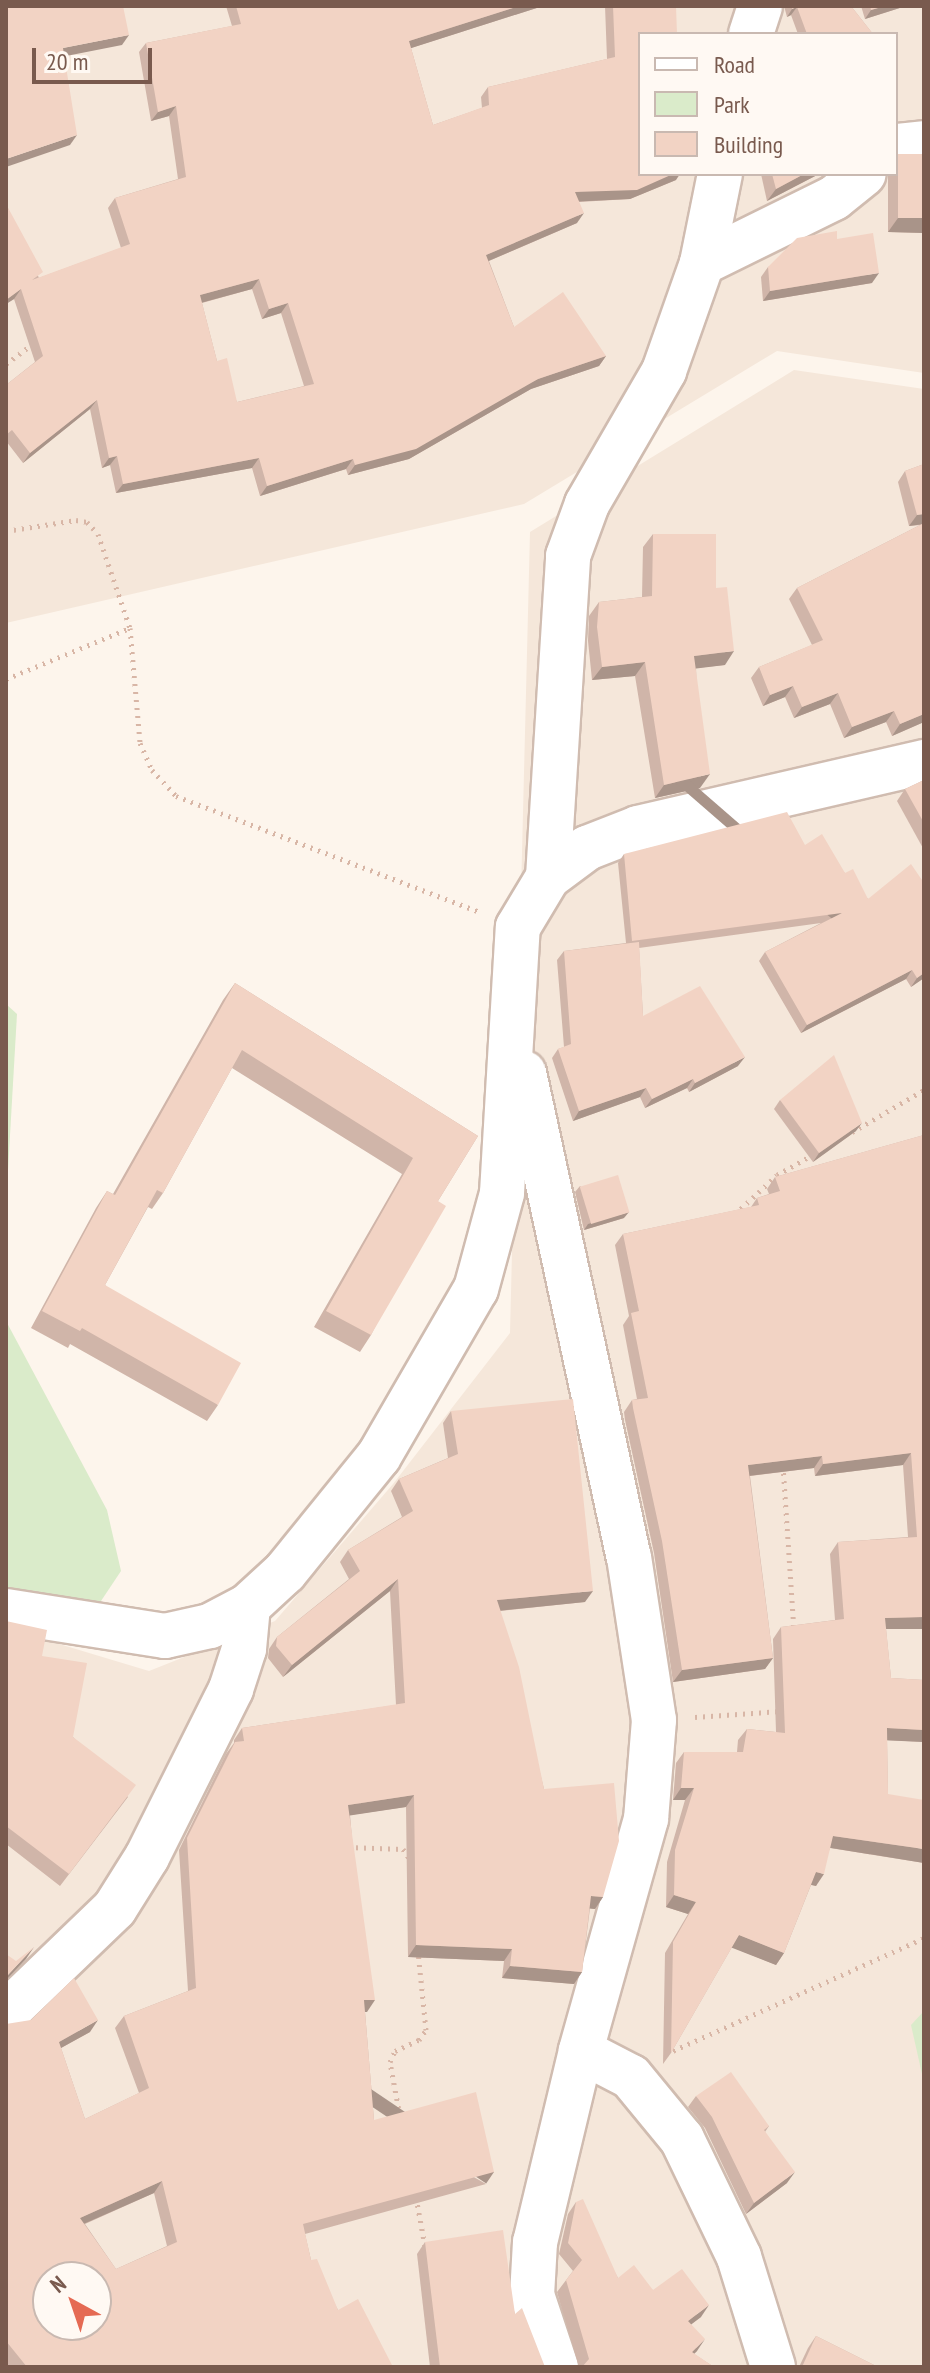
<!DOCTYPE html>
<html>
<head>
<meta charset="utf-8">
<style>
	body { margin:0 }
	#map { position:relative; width:930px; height:2373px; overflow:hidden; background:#fdf5ec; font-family:"PT Sans Narrow",sans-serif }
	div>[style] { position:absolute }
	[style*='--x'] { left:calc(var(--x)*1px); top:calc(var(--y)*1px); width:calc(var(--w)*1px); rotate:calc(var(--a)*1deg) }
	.residential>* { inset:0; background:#f5e7da }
	.green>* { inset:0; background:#daebca }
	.path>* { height:5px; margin-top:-2.5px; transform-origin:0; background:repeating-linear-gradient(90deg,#d8b6a6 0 2px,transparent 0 8px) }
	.roads { filter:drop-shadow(2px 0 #d0bcb0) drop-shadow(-2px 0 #d0bcb0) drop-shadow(0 2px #d0bcb0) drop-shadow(0 -2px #d0bcb0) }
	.street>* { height:44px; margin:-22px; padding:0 22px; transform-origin:22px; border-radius:22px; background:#fff }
	.wall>* { inset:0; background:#d0b5a9 }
	.shaded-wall>* { inset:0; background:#a99489; transform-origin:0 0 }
	.building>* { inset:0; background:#f2d3c4; transform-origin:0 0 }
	span { translate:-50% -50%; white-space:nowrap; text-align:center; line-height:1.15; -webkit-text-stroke:7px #fff9f3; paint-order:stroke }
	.frame { position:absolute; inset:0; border:8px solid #795a4e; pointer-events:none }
	.legend { position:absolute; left:638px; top:32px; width:260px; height:144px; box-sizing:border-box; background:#fff9f3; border:2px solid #c9b9b1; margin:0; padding:10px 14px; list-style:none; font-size:24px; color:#795a4e }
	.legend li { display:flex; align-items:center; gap:16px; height:40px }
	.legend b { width:40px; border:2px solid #c9b9b1 }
	.north { position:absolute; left:32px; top:2261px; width:80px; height:80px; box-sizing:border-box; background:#fff9f3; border:2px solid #c9b9b1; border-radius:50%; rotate:320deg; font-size:22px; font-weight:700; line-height:32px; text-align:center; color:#795a4e }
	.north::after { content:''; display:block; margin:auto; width:28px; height:36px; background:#e56a53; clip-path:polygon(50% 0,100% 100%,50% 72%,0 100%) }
	.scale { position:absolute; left:32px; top:48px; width:120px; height:36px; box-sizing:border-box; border:4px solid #795a4e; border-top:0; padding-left:10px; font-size:24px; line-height:28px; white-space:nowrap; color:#795a4e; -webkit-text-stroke:6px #fff9f3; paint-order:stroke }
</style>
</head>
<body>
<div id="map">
	<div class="residential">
		<i style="clip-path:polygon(evenodd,6px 6px,924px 6px,924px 373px,777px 351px,524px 504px,6px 623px,6px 6px,640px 34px,896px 34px,896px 174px,640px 174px,640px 34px)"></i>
		<i style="clip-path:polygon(evenodd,794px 370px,924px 389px,924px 2367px,6px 2367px,6px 1628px,149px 1671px,275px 1621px,393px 1484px,510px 1333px,530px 532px,794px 370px,48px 2277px,96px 2277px,96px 2325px,48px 2325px,48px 2277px)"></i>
	</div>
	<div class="green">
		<i style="clip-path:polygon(6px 1004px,17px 1014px,6px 1205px)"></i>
		<i style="clip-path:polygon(6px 1321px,107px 1510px,121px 1571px,91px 1616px,6px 1595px)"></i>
		<i style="clip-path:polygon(924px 2011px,924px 2083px,911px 2025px)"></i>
	</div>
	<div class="path">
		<i style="--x:6;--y:364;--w:34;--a:-37"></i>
		<i style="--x:6;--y:531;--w:71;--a:-8.9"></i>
		<i style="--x:76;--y:520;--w:11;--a:10"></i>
		<i style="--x:87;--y:522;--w:16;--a:47"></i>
		<i style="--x:98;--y:534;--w:99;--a:71.2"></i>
		<i style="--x:130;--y:628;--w:115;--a:85"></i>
		<i style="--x:140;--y:743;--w:30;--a:66"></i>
		<i style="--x:152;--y:770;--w:35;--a:47"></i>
		<i style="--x:176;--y:796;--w:325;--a:20.9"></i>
		<i style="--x:6;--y:679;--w:134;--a:-22.4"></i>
		<i style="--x:852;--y:1132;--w:83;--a:-30.3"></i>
		<i style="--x:735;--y:1214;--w:57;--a:-42.9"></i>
		<i style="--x:777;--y:1175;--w:40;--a:-29.7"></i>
		<i style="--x:783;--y:1465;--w:166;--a:86.2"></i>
		<i style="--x:695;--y:1717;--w:86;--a:-4"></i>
		<i style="--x:348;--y:1847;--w:55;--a:2.1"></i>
		<i style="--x:403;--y:1849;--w:11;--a:56"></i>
		<i style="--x:666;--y:2054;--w:283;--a:-24.2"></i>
		<i style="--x:400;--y:2116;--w:55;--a:-100.5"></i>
		<i style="--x:390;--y:2062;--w:12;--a:-66"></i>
		<i style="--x:395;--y:2051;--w:26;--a:-25"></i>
		<i style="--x:419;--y:2040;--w:12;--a:-55"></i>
		<i style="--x:426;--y:2030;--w:79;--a:-95.8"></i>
		<i style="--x:416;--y:2197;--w:50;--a:79.6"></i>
	</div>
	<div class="roads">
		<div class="street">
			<i style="--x:751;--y:34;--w:29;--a:-72"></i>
			<i style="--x:896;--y:146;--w:28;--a:-6"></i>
			<i style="--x:702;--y:263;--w:147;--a:-26.2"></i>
			<i style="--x:834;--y:198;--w:38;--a:-39"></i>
			<i style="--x:548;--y:877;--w:322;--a:-86.4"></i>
			<i style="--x:568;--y:556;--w:55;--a:-69.9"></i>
			<i style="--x:587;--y:504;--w:154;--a:-59.9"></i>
			<i style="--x:664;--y:371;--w:114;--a:-70.6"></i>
			<i style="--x:702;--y:263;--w:91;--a:-78.6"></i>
			<i style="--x:524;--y:1073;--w:495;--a:77.8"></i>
			<i style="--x:629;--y:1557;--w:165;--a:81.3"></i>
			<i style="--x:654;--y:1720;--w:99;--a:94.6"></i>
			<i style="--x:646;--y:1819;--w:241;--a:105.7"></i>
			<i style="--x:581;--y:2051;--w:196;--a:103.5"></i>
			<i style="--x:535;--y:2242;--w:53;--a:93.2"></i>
			<i style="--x:532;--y:2295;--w:76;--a:71.6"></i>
			<i style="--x:6;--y:1611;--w:161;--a:8.9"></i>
			<i style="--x:165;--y:1636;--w:46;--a:-12.5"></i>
			<i style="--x:210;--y:1626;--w:43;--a:-27.8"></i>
			<i style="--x:248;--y:1606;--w:50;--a:-42.6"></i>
			<i style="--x:285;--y:1572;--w:149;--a:-51"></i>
			<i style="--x:379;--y:1456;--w:193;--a:-59.9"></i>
			<i style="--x:476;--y:1289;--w:99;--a:-74.8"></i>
			<i style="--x:502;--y:1193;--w:266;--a:-86.6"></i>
			<i style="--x:518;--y:927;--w:58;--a:-59"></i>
			<i style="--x:548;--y:877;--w:49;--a:-36.6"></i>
			<i style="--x:587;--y:848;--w:55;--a:-21.4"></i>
			<i style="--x:638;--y:828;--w:294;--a:-13"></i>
			<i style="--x:6;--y:2013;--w:151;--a:-43.9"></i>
			<i style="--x:115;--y:1908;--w:60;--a:-57.9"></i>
			<i style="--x:147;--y:1857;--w:188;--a:-63.4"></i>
			<i style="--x:231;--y:1689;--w:42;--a:-72"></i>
			<i style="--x:244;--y:1649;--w:43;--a:-84.7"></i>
			<i style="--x:581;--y:2051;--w:56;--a:27.5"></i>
			<i style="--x:631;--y:2077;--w:80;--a:50.6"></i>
			<i style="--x:682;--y:2139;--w:131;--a:64.2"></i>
			<i style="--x:739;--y:2257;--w:115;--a:72.8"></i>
		</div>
	</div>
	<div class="wall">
		<i style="clip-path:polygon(evenodd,226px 6px,543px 6px,411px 48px,433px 125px,482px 108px,481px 97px,488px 87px,607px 59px,605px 6px,676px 6px,676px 180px,630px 199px,579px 202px,577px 223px,489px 261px,514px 327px,606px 356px,599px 366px,531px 389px,409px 459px,348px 475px,346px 469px,260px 496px,252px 468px,116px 493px,110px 465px,102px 468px,90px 409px,23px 463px,6px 441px,6px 385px,35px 362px,14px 299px,6px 304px,6px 204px,39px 278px,121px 248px,108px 208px,115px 198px,178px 179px,169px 116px,151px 121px,139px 52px,146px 43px,232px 26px,226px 6px,252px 289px,262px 319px,281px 313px,304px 386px,237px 402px,217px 361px,202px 303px,252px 289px)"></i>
		<i style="clip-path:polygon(784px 6px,851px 6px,873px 34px,798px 34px,791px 15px,787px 17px)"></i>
		<i style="clip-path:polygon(861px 6px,906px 6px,865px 19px)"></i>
		<i style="clip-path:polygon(924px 154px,924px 233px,888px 232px,888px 174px,896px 174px,896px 159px,898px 155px)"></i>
		<i style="clip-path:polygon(761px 174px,819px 174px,767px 201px)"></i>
		<i style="clip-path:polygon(837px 239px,872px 283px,763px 301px,761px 277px,768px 267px)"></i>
		<i style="clip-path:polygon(924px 464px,924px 722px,892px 736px,886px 722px,844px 738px,830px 704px,794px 718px,785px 697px,763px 706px,751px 678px,759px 667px,812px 645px,789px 599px,797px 588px,920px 525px,909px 526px,898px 482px,905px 471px)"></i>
		<i style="clip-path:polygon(653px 534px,716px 588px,725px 665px,696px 668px,700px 788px,655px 798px,635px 676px,592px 680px,588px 641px,589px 616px,599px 602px,642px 597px,643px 547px)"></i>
		<i style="clip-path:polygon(924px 780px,924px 850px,897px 801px,905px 789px)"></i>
		<i style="clip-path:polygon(805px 845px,845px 873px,868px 899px,924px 883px,924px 978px,911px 987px,906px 979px,801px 1033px,759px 961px,765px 952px,821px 923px,639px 948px,643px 1016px,738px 1066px,689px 1092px,687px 1088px,645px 1108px,640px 1097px,573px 1121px,552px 1058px,558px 1049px,564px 1047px,557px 960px,564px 951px,626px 943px,618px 863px,624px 854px)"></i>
		<i style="clip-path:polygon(235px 983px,478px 1136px,438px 1201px,371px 1335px,360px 1352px,314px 1327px,402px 1174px,232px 1068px,163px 1193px,152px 1209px,148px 1207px,105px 1285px,218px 1405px,207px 1421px,70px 1344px,68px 1348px,31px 1328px,96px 1208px,107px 1191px,113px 1194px,223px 1000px)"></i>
		<i style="clip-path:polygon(780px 1100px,856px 1131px,813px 1162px,774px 1109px)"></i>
		<i style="clip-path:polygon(924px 1135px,924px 1629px,886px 1629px,891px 1678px,924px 1680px,924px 1742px,887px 1740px,888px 1794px,924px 1863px,830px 1848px,816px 1886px,811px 1885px,784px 1953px,776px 1965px,732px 1947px,671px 2053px,663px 2064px,665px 1953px,688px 1914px,666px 1907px,667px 1862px,685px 1800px,673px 1800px,676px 1763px,684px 1752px,737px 1752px,738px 1740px,747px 1729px,776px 1732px,773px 1639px,781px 1627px,835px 1620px,830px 1554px,838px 1542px,908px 1537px,903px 1465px,815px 1476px,814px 1468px,750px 1476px,773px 1658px,765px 1669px,673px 1682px,654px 1553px,625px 1420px,624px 1412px,632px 1400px,637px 1399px,623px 1325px,629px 1316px,615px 1245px,623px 1234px,751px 1207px,757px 1198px,769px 1194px,767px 1189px,775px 1177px)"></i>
		<i style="clip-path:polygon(580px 1186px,624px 1218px,584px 1230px,575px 1192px)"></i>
		<i style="clip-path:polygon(evenodd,451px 1411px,585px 1602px,500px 1611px,544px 1789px,603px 1897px,595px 1909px,590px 1908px,582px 1972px,574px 1984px,502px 1978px,504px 1961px,408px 1957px,406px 1807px,350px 1815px,367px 2012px,365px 2012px,374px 2120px,486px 2184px,305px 2234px,311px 2260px,338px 2310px,393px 2367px,9px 2367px,6px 2363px,6px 2024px,90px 2032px,61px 2048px,85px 2119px,139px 2093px,115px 2028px,124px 2016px,188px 1991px,179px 1850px,226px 1754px,234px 1743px,234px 1740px,242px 1728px,396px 1705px,390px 1591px,283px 1677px,268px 1658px,269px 1649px,277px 1637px,349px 1579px,340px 1562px,348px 1550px,402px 1517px,391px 1491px,399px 1479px,448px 1458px,443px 1423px,451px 1411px,154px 2193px,167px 2246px,116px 2269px,85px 2224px,154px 2193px)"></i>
		<i style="clip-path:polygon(6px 1621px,42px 1656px,73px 1737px,128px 1797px,60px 1886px,6px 1844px)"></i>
		<i style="clip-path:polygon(696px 2096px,769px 2126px,765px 2132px,787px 2183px,746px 2214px,705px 2128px,688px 2107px)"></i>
		<i style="clip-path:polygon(576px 2202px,618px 2278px,653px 2290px,701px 2317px,691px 2324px,697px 2351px,694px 2354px,714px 2367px,579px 2367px,557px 2292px,573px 2271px,559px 2254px,568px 2214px)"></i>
		<i style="clip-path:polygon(425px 2242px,515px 2314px,545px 2367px,430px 2367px,417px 2254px)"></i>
		<i style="clip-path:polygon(816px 2336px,878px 2367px,799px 2367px,808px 2348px)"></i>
	</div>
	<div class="shaded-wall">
		<i style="clip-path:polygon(519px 6px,543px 6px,402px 51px,409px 41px)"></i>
		<i style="clip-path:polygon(885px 6px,906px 6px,865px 19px,871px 10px)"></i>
		<i style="clip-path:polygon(797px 7px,791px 15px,787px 17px,792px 9px)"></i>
		<i style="clip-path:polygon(129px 35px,122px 45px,56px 58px,63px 48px)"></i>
		<i style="clip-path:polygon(176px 106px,169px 116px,151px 121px,158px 112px)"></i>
		<i style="clip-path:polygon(77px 135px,70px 145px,6px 167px,6px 159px)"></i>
		<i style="clip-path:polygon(673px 174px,680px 174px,676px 180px,630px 199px,568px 202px,575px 192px)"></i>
		<i style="clip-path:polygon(804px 174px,819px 174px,767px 201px,776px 189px)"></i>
		<i style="clip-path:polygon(584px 213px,577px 223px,479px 265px,486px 255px)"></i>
		<i style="clip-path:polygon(898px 218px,924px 218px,924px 233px,888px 232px)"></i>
		<i style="clip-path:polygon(879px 273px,872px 283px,763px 301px,770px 291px)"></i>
		<i style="clip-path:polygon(259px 279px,252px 289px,193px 305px,200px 295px)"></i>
		<i style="clip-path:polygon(21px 289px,14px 299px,6px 304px,6px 300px)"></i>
		<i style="clip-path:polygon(288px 303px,281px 313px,262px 319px,269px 309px)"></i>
		<i style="clip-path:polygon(606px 356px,599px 366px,531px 389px,409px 459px,348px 475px,355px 465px,538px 379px)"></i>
		<i style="clip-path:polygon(97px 400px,90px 409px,23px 463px,30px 453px)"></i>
		<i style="clip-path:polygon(117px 456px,110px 465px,102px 468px,109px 458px)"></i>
		<i style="clip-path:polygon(259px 458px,252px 468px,116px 493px,123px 484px)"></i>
		<i style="clip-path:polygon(353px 459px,346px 469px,260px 496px,267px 486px)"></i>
		<i style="clip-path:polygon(924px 514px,924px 524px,909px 526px,917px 515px)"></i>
		<i style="clip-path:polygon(734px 651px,725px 665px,684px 670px,694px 656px)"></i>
		<i style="clip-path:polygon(645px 662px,635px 676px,592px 680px,602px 667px)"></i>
		<i style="clip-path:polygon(793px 686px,785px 697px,763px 706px,770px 695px)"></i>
		<i style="clip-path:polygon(838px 693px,830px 704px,794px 718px,802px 707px)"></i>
		<i style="clip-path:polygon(894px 711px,886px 722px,844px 738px,852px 727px)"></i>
		<i style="clip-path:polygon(924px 714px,924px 722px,892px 736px,900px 724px)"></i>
		<i style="clip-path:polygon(710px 774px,700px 788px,655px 798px,664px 785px)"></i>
		<i style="left:842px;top:913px;width:11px;height:212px;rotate:131deg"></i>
		<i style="clip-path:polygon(912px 970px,906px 979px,801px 1033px,807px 1025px)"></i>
		<i style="clip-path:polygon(924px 973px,924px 978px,911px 987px,917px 978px)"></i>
		<i style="clip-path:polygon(745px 1057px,738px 1066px,689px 1092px,695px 1083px)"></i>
		<i style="clip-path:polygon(693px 1079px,687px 1088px,645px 1108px,652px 1099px)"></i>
		<i style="clip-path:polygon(646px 1088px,640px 1097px,573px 1121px,579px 1111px)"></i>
		<i style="clip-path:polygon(862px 1123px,856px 1131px,813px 1162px,819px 1153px)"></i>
		<i style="clip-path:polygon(629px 1212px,624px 1218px,584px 1230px,588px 1224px)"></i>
		<i style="clip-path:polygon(911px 1453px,903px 1465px,815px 1476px,823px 1464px)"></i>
		<i style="clip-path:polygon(822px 1456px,814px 1468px,740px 1477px,748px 1465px)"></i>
		<i style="clip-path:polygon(398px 1579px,390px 1591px,283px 1677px,292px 1665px)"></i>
		<i style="clip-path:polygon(593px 1591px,585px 1602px,488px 1612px,497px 1600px)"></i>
		<i style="clip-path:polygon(924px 1617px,924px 1629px,877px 1629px,885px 1618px)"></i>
		<i style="clip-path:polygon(773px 1658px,765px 1669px,673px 1682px,682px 1670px)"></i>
		<i style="clip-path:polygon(887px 1728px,924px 1730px,924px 1742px,879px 1740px)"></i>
		<i style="clip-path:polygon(681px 1788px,694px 1788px,685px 1800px,673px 1800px)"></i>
		<i style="clip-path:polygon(414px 1795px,406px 1807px,340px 1817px,348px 1805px)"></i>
		<i style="clip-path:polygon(833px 1836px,924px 1849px,924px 1863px,825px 1847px)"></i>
		<i style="clip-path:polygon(816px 1872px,824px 1874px,816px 1886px,808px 1884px)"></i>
		<i style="clip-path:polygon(674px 1895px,696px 1902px,688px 1914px,666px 1907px)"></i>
		<i style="clip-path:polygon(591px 1896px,603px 1897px,595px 1909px,583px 1908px)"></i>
		<i style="clip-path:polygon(739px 1935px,784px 1953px,776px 1965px,730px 1947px)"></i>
		<i style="clip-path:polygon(416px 1945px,512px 1949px,504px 1961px,408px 1957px)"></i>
		<i style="clip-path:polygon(34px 1947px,26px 1959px,6px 1980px,6px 1977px)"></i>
		<i style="clip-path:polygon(510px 1966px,582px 1972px,574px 1984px,502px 1978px)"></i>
		<i style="clip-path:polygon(364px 2000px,375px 2000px,367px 2012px,356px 2012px)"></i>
		<i style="clip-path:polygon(98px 2020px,90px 2032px,50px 2054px,59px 2042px)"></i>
		<i style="left:494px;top:2172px;width:14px;height:198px;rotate:124deg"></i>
		<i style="clip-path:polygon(795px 2172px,787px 2183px,746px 2214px,754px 2203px)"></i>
		<i style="clip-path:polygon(162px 2181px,154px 2193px,72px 2229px,80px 2218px)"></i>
		<i style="clip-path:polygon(709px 2305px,701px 2317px,680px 2333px,688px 2321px)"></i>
		<i style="clip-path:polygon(705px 2339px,697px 2351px,683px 2364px,692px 2352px)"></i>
	</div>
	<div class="building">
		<i style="clip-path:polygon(6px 6px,123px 6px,129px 35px,63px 48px,77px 135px,6px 159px)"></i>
		<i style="clip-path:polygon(evenodd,236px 6px,519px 6px,409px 41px,433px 125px,489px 105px,488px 87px,615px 57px,613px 6px,676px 6px,677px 34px,640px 34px,640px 174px,673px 174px,637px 190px,575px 192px,584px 213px,486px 255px,514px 327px,563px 292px,606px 356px,538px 379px,416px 449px,355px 465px,353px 459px,267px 486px,259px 458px,123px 484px,117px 456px,109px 458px,97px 400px,30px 453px,12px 430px,6px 435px,6px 385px,43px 356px,21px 289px,6px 300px,6px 204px,43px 272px,32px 280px,130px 244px,115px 198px,186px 177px,176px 106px,158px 112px,146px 43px,241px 24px,236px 6px,259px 279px,269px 309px,288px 303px,314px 384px,237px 402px,227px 358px,217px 361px,200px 295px,259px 279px)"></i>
		<i style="clip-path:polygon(792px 6px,851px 6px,873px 34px,807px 34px,797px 7px,792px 9px)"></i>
		<i style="clip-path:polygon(870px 6px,885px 6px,871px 10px)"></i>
		<i style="left:924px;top:154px;width:64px;height:26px;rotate:90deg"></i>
		<i style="clip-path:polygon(772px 174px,804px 174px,776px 189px)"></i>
		<i style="clip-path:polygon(837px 231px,837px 239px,873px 233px,879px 273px,770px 291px,768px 267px,797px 238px)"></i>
		<i style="clip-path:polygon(924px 464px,924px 514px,917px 515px,905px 471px)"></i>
		<i style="clip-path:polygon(924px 523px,924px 714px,900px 724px,894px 711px,852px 727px,838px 693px,802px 707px,793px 686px,770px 695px,759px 667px,823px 640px,797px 588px)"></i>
		<i style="clip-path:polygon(653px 534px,716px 534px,716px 588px,727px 587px,734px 651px,694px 656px,710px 774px,664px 785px,645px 662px,602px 667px,597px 627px,599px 602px,652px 596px)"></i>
		<i style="clip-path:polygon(924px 780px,924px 823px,905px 789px)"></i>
		<i style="clip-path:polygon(787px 812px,805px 845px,822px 834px,845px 873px,853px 869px,868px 899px,911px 864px,924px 883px,924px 973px,917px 978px,912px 970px,807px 1025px,765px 952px,842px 913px,632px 941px,624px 854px)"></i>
		<i style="clip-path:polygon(639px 942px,643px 1016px,700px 986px,745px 1057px,695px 1083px,693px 1079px,652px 1099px,646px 1088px,579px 1111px,558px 1049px,571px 1044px,564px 951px)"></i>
		<i style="clip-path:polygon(235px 983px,478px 1136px,438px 1201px,446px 1206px,371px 1335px,326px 1311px,413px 1158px,242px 1050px,163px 1193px,157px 1190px,105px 1285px,241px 1363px,218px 1405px,82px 1328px,80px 1331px,42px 1311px,107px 1191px,115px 1195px)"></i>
		<i style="clip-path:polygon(834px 1055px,862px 1123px,819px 1153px,780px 1100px)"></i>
		<i style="clip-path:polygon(924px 1135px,924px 1617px,885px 1618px,891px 1678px,924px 1680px,924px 1730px,887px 1728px,888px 1794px,924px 1800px,924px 1849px,833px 1836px,824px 1874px,816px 1872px,784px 1953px,739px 1935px,671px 2053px,673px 1942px,696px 1902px,674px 1895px,675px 1850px,694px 1788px,681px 1788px,684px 1752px,743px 1752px,747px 1729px,785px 1733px,781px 1627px,844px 1619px,838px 1542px,917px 1537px,911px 1453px,823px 1464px,822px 1456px,748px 1465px,773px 1658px,682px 1670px,662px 1541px,633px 1408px,632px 1400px,648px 1398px,631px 1313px,639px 1311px,623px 1234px,759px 1205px,757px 1198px,780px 1191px,775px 1177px)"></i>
		<i style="left:618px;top:1175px;width:39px;height:40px;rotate:73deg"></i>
		<i style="clip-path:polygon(evenodd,573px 1399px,593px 1591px,497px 1600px,519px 1667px,544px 1789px,614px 1783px,619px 1841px,603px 1897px,591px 1896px,582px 1972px,510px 1966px,512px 1949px,416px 1945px,414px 1795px,348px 1805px,375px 2000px,364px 2000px,374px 2120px,476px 2092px,494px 2172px,303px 2224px,311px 2260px,317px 2259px,338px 2310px,358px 2299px,393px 2367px,27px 2367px,6px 2341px,6px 2024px,31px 2020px,74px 1978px,98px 2020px,59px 2042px,85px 2119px,149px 2088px,124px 2016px,196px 1988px,187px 1838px,235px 1742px,244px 1741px,242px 1728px,405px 1703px,398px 1579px,292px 1665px,276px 1646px,277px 1637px,360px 1571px,348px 1550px,413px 1511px,399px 1479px,458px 1454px,451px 1411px,573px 1399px,162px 2181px,177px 2242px,116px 2269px,80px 2218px,162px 2181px,573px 1399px,48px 2277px,96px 2277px,96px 2325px,48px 2325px,48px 2277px)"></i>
		<i style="clip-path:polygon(6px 1621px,47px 1630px,42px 1656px,87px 1663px,73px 1737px,136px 1785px,69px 1874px,6px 1826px)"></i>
		<i style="clip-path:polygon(34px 1947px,6px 1977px,6px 1954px,16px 1961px)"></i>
		<i style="clip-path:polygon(731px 2072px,769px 2126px,764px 2130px,795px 2172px,754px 2203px,712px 2117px,696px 2096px)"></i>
		<i style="clip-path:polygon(583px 2199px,618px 2278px,634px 2265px,653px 2290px,682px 2269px,709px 2305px,688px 2321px,705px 2339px,692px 2352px,714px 2367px,582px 2367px,589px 2359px,566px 2280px,582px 2260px,568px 2243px,576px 2202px)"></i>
		<i style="clip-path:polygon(503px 2230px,515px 2314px,522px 2308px,545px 2367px,440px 2367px,425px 2242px)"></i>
		<i style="clip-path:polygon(816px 2336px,878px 2367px,802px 2367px)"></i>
	</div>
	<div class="frame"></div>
	<ul class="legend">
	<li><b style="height:10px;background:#fff"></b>Road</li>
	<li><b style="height:22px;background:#daebca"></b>Park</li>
	<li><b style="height:22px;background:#f2d3c4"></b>Building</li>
	</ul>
	<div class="north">N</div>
	<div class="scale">20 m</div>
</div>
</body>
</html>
